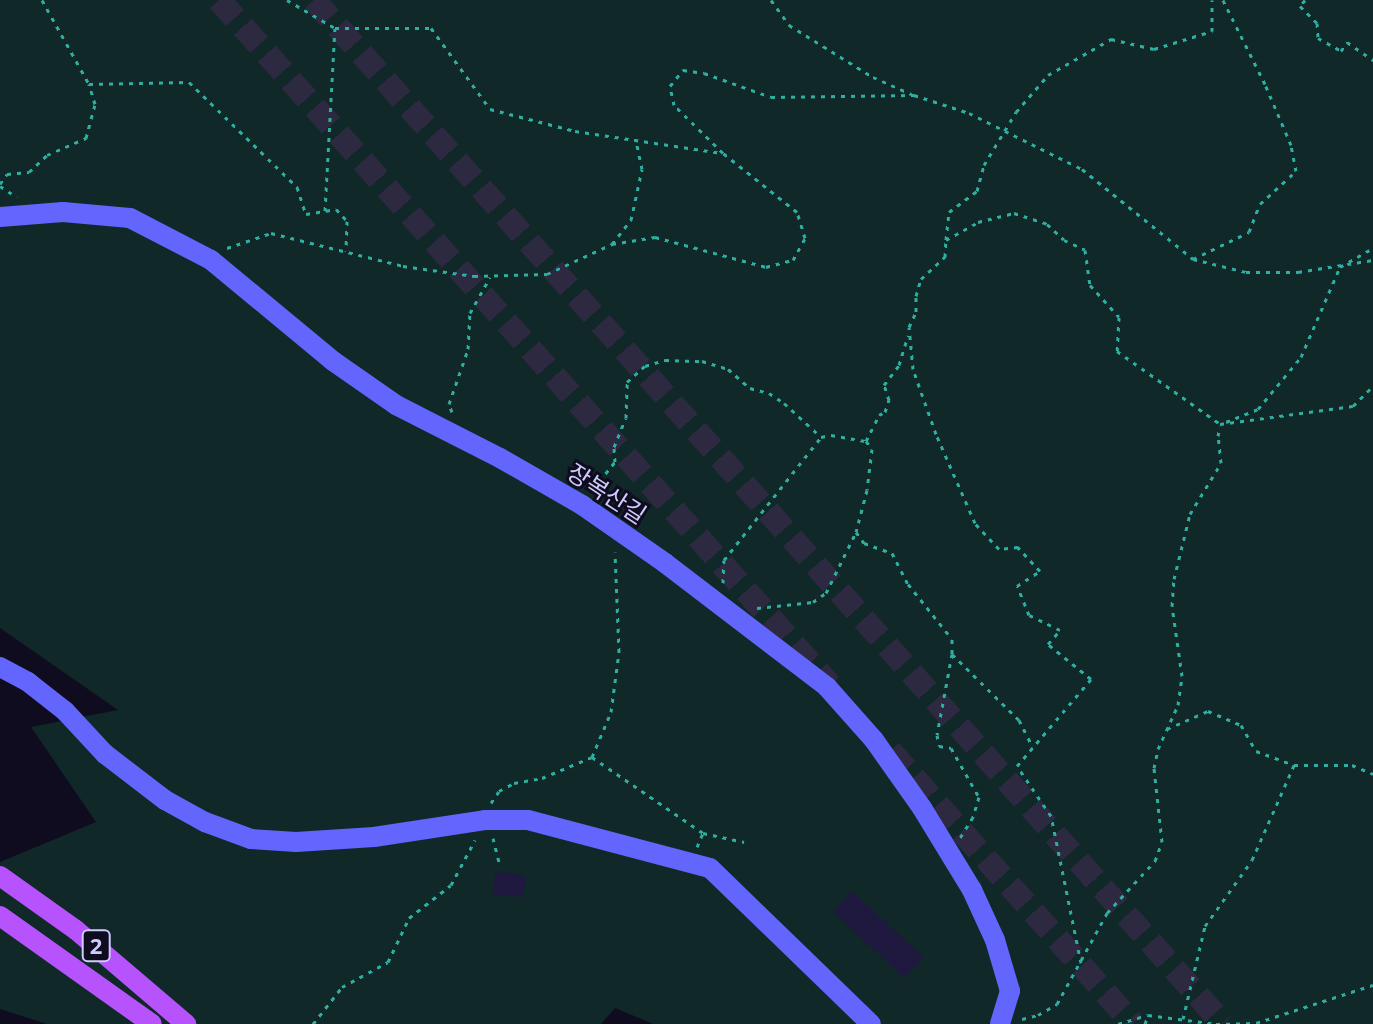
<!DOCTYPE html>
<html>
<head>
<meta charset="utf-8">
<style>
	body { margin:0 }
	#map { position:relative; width:1373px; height:1024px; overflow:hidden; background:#0f0c1f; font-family:"Open Sans","Noto Sans KR",sans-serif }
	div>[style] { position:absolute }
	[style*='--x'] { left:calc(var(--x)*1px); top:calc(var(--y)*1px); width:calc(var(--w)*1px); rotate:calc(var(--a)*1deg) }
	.green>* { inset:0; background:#102827 }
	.building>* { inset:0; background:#1f193f; transform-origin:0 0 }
	.highway-tunnel>* { height:24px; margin-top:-12px; transform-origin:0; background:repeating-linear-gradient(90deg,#2c2940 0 24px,transparent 0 36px) }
	.path>* { height:3px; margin-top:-1.5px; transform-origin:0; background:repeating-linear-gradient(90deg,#2faea2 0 4px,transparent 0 10px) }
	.secondary>* { height:20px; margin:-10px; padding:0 10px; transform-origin:10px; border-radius:10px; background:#6366fd }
	.primary>* { height:20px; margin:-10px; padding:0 10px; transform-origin:10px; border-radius:10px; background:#b753fd }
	span { translate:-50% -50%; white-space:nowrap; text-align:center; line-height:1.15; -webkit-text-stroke:6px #0f0c1f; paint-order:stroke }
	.shield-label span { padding:2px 6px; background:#0f0c1f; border:2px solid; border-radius:6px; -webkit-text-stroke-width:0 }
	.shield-label { font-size:22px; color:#cfcbfe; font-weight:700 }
	.street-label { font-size:24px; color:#cfcbfe }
</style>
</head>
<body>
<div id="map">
	<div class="green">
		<i style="clip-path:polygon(0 0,1373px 0,1373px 1024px,653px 1024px,615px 1008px,601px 1024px,47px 1024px,0 1009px,0 862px,96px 822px,31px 727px,118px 710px,0 628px)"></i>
	</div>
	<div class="building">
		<i style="left:495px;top:872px;width:31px;height:22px;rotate:6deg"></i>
		<i style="left:852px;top:891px;width:98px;height:28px;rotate:43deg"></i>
	</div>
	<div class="highway-tunnel">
		<i style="--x:219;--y:0;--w:918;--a:48.27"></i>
		<i style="--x:314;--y:0;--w:1369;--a:48.4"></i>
		<i style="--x:890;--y:751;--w:365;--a:48.3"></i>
	</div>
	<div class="path">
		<i style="--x:42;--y:0;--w:96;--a:60.8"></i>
		<i style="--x:89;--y:84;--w:100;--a:-1.1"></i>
		<i style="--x:189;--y:82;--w:151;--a:44.2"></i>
		<i style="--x:297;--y:187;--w:28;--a:72"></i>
		<i style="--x:306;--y:214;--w:30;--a:-9"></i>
		<i style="--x:336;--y:209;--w:16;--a:47"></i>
		<i style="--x:347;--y:221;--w:30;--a:92"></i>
		<i style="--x:287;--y:0;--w:56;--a:30.3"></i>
		<i style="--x:335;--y:28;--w:96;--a:0"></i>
		<i style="--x:431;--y:28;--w:100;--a:53.9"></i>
		<i style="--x:490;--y:109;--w:88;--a:14.5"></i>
		<i style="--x:575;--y:131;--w:150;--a:8.5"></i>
		<i style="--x:771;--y:0;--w:31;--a:54"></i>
		<i style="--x:789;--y:25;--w:99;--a:31.8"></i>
		<i style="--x:873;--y:77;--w:42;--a:24.1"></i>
		<i style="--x:1305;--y:0;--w:8;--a:130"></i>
		<i style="--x:1300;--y:6;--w:24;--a:45"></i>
		<i style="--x:1317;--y:23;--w:15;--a:86"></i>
		<i style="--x:1318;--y:38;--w:26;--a:29"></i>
		<i style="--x:1341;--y:51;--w:11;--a:-56"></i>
		<i style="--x:1347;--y:42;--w:32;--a:35"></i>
		<i style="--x:0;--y:184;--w:12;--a:-55"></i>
		<i style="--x:7;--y:174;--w:22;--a:-5"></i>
		<i style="--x:29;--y:172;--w:25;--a:-43"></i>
		<i style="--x:47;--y:155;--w:43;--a:-23.6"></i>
		<i style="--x:86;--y:138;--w:35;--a:-75"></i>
		<i style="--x:95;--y:104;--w:21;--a:-107"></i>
		<i style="--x:0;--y:186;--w:20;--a:33"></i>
		<i style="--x:325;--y:211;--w:183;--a:-86.9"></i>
		<i style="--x:946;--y:240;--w:28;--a:-84"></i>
		<i style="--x:949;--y:212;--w:35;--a:-37"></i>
		<i style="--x:977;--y:191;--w:27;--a:-75"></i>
		<i style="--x:984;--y:165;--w:62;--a:-58.9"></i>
		<i style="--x:1016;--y:112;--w:49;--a:-49.1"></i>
		<i style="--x:1048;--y:75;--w:73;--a:-29.7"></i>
		<i style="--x:1111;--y:39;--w:44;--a:13.1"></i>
		<i style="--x:1154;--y:49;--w:61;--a:-17.2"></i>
		<i style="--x:1212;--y:31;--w:31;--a:-90"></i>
		<i style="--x:612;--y:244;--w:31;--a:-52"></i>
		<i style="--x:631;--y:220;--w:52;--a:-77.8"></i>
		<i style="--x:642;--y:169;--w:30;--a:-102"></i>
		<i style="--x:227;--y:248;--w:46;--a:-18.8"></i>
		<i style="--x:271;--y:233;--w:136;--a:14"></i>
		<i style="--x:403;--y:266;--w:72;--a:8"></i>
		<i style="--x:474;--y:276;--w:73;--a:-1.6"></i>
		<i style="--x:547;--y:274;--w:72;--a:-24.8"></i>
		<i style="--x:612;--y:244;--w:44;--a:-9.2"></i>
		<i style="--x:655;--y:237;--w:115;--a:15.1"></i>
		<i style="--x:766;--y:267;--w:28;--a:-15"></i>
		<i style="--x:793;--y:260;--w:25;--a:-61"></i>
		<i style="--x:805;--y:238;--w:27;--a:-107"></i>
		<i style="--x:797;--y:212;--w:95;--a:-141.4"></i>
		<i style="--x:723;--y:153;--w:69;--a:-135.6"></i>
		<i style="--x:674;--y:105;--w:19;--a:-102"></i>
		<i style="--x:670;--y:86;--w:21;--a:-51"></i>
		<i style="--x:683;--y:70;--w:21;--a:8"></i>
		<i style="--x:704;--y:73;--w:71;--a:19.7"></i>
		<i style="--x:771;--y:97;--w:143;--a:-0.8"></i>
		<i style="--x:914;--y:95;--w:58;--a:18.1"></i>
		<i style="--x:969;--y:113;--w:126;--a:26.4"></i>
		<i style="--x:1082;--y:169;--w:143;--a:39"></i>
		<i style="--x:1193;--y:259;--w:55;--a:13.8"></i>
		<i style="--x:1246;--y:272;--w:52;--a:0"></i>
		<i style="--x:1298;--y:272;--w:76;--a:-9.1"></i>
		<i style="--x:1193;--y:259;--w:62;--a:-25.7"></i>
		<i style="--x:1249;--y:232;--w:30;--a:-69"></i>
		<i style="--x:1260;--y:204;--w:49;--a:-42.5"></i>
		<i style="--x:1296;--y:171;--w:26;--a:-101"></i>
		<i style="--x:1291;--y:145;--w:66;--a:-113.1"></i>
		<i style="--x:1265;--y:84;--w:94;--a:-116.6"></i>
		<i style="--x:452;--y:412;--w:9;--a:-111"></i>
		<i style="--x:449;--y:404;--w:58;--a:-70.9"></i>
		<i style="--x:468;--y:349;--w:36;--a:-87"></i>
		<i style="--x:470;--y:313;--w:41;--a:-60.9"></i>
		<i style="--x:1226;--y:422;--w:35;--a:-22"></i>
		<i style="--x:1258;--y:409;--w:67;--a:-50.4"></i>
		<i style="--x:1301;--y:357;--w:98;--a:-66.6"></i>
		<i style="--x:1340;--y:267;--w:38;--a:-30"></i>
		<i style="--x:866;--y:441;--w:10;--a:53"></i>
		<i style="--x:872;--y:449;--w:41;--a:97"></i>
		<i style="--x:867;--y:490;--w:43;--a:104.7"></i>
		<i style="--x:856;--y:532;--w:14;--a:54"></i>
		<i style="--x:864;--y:543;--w:30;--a:20"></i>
		<i style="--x:892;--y:553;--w:35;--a:63"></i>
		<i style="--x:908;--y:584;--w:70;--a:51.3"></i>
		<i style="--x:952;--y:639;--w:15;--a:90"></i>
		<i style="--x:952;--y:654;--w:94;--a:44.6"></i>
		<i style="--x:1019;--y:720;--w:30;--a:63"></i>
		<i style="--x:593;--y:489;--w:35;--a:-51"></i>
		<i style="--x:615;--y:462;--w:15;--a:-94"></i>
		<i style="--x:614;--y:447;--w:31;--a:-68"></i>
		<i style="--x:626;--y:418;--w:36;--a:-88"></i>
		<i style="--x:627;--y:382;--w:24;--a:-42"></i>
		<i style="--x:645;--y:366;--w:21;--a:-17"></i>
		<i style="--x:665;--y:360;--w:37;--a:2"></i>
		<i style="--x:702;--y:361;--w:27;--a:17"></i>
		<i style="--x:728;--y:369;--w:29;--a:41"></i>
		<i style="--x:750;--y:388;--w:20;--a:15"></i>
		<i style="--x:769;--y:393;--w:18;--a:34"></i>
		<i style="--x:784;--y:403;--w:49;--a:42.5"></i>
		<i style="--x:723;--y:583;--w:23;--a:-88"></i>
		<i style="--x:724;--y:560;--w:157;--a:-51.7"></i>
		<i style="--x:821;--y:437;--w:10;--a:-11"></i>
		<i style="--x:831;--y:435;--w:36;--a:10"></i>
		<i style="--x:866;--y:441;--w:29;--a:-63"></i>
		<i style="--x:879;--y:415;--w:7;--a:-27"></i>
		<i style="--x:885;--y:412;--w:13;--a:-72"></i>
		<i style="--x:889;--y:400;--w:16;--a:-108"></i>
		<i style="--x:884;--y:385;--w:25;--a:-53"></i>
		<i style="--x:899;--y:365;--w:31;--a:-73"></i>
		<i style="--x:757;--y:608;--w:56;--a:-6.1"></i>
		<i style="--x:813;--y:602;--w:16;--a:-35"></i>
		<i style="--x:826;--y:593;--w:68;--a:-63.8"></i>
		<i style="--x:952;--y:654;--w:82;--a:100.5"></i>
		<i style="--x:937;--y:735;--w:11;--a:80"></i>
		<i style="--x:939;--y:746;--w:12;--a:9"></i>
		<i style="--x:951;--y:748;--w:56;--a:60.3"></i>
		<i style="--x:979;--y:797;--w:21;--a:107"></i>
		<i style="--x:973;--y:817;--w:25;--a:122"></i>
		<i style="--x:1167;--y:729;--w:45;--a:-23.7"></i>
		<i style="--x:1208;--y:711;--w:36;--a:23"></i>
		<i style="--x:1241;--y:725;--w:30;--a:60"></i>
		<i style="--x:1256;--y:751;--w:40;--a:20.2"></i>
		<i style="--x:1294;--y:765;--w:58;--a:0"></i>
		<i style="--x:1352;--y:765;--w:23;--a:23"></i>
		<i style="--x:592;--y:757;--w:135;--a:34.4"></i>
		<i style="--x:703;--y:833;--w:42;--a:12.4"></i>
		<i style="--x:491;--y:803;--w:14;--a:-56"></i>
		<i style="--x:499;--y:791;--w:17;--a:-28"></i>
		<i style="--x:514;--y:783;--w:28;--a:-10"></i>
		<i style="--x:542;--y:778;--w:54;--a:-22.8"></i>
		<i style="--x:592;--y:757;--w:49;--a:-67.1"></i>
		<i style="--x:611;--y:712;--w:61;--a:-82.4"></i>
		<i style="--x:619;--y:652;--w:100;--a:-92.3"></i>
		<i style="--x:493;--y:838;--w:30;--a:76"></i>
		<i style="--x:697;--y:847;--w:15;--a:-67"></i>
		<i style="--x:1081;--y:963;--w:150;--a:-101.5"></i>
		<i style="--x:1051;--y:816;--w:60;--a:-124.2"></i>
		<i style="--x:1017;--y:766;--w:114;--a:-49.6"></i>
		<i style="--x:1091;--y:679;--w:55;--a:-140.9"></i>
		<i style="--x:1048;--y:644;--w:18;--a:-49"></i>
		<i style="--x:1060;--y:630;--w:34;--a:-154"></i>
		<i style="--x:1029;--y:615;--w:31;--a:-112"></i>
		<i style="--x:1017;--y:586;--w:27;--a:-33"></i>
		<i style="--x:1040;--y:571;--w:33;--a:-133"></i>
		<i style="--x:1018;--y:547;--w:19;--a:174"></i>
		<i style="--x:999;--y:549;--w:35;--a:-133"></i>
		<i style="--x:975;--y:523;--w:97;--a:-113.7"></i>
		<i style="--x:936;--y:434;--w:69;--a:-109.5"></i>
		<i style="--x:913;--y:369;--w:42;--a:-95.4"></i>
		<i style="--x:909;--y:327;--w:17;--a:-65"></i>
		<i style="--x:916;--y:312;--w:16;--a:-90"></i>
		<i style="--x:916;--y:296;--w:18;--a:-74"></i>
		<i style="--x:921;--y:279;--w:33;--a:-43"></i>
		<i style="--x:945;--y:257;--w:17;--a:-87"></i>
		<i style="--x:946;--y:240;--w:37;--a:-29"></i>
		<i style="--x:978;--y:222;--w:37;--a:-14"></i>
		<i style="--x:1014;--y:213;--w:35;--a:18"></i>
		<i style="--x:1047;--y:224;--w:23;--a:43"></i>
		<i style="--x:1064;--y:240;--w:23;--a:25"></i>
		<i style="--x:1085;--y:250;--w:35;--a:82"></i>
		<i style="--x:1090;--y:285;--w:43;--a:47.8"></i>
		<i style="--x:1119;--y:317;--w:34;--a:93"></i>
		<i style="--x:1117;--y:351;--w:126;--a:35.3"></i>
		<i style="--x:1220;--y:424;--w:134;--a:-7.7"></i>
		<i style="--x:1353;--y:406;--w:28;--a:-45"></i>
		<i style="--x:1022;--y:1019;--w:16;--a:-14"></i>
		<i style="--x:1038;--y:1015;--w:22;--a:-30"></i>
		<i style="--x:1057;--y:1004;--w:104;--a:-61.2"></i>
		<i style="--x:1107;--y:913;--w:71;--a:-47.3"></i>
		<i style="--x:1155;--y:861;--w:20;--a:-70"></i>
		<i style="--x:1162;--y:842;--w:74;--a:-96.2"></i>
		<i style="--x:1154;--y:768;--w:19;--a:-78"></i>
		<i style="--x:1158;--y:749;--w:48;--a:-65.6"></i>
		<i style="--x:1178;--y:705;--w:29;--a:-82"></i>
		<i style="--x:1182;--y:676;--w:71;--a:-98.1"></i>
		<i style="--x:1172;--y:606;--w:27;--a:-86"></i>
		<i style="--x:1174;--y:579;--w:67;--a:-76.2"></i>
		<i style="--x:1190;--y:514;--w:60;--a:-58.7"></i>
		<i style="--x:1221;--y:463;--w:27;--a:-96"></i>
		<i style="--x:1218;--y:436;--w:10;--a:-79"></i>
		<i style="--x:1183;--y:1019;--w:96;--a:-76.7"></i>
		<i style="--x:1205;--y:926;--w:81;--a:-54.5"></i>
		<i style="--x:1252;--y:860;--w:104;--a:-66.1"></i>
		<i style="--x:313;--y:1024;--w:47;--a:-51.9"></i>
		<i style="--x:342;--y:987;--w:52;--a:-28.5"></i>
		<i style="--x:388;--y:962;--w:49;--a:-64.5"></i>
		<i style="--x:409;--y:918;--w:53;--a:-38.2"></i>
		<i style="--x:451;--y:885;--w:51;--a:-61.9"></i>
		<i style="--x:1118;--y:1024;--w:31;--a:-17"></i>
		<i style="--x:1148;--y:1015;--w:69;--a:7.5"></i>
		<i style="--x:1216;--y:1024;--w:40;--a:-1.4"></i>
		<i style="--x:1256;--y:1023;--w:123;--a:-18"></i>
		<i style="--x:1145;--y:1024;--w:9;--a:-72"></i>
	</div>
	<div class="secondary">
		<i style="--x:0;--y:217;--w:63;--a:-4.5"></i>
		<i style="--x:63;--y:212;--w:67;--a:5.1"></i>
		<i style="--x:130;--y:218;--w:91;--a:27.4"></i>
		<i style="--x:211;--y:260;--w:158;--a:39.6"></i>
		<i style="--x:333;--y:361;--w:77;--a:34.9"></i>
		<i style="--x:396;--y:405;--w:117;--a:27"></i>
		<i style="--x:500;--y:458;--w:95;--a:29.8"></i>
		<i style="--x:582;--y:505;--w:101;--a:34.9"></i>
		<i style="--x:665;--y:563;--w:204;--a:37.4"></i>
		<i style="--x:827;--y:687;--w:71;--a:48.4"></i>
		<i style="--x:874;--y:740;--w:83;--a:54.8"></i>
		<i style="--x:922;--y:808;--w:96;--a:58.6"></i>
		<i style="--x:972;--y:890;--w:55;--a:65.3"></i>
		<i style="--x:995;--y:940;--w:53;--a:73.6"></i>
		<i style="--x:1010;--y:991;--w:34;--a:107"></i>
		<i style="--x:0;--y:667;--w:32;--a:28"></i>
		<i style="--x:28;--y:682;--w:47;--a:38.1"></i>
		<i style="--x:65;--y:711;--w:59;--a:47.1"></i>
		<i style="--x:105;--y:754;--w:76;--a:37.5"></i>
		<i style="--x:165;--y:800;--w:46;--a:28.8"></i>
		<i style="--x:205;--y:822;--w:49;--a:20.3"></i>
		<i style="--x:251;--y:839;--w:45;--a:3.8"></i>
		<i style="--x:296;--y:842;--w:78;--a:-3.7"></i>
		<i style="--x:374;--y:837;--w:112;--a:-8.7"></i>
		<i style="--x:485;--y:820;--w:43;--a:0"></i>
		<i style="--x:528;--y:820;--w:188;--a:14.8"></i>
		<i style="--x:710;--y:868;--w:224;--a:44.1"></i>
	</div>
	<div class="primary">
		<i style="--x:0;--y:876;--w:93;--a:35.4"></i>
		<i style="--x:76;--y:930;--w:145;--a:40.5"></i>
		<i style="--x:0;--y:916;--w:186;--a:35.4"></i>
	</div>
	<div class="shield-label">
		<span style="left:96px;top:946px">2</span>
	</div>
	<div class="street-label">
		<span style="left:607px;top:493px;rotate:33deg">장복산길</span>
	</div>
</div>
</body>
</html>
